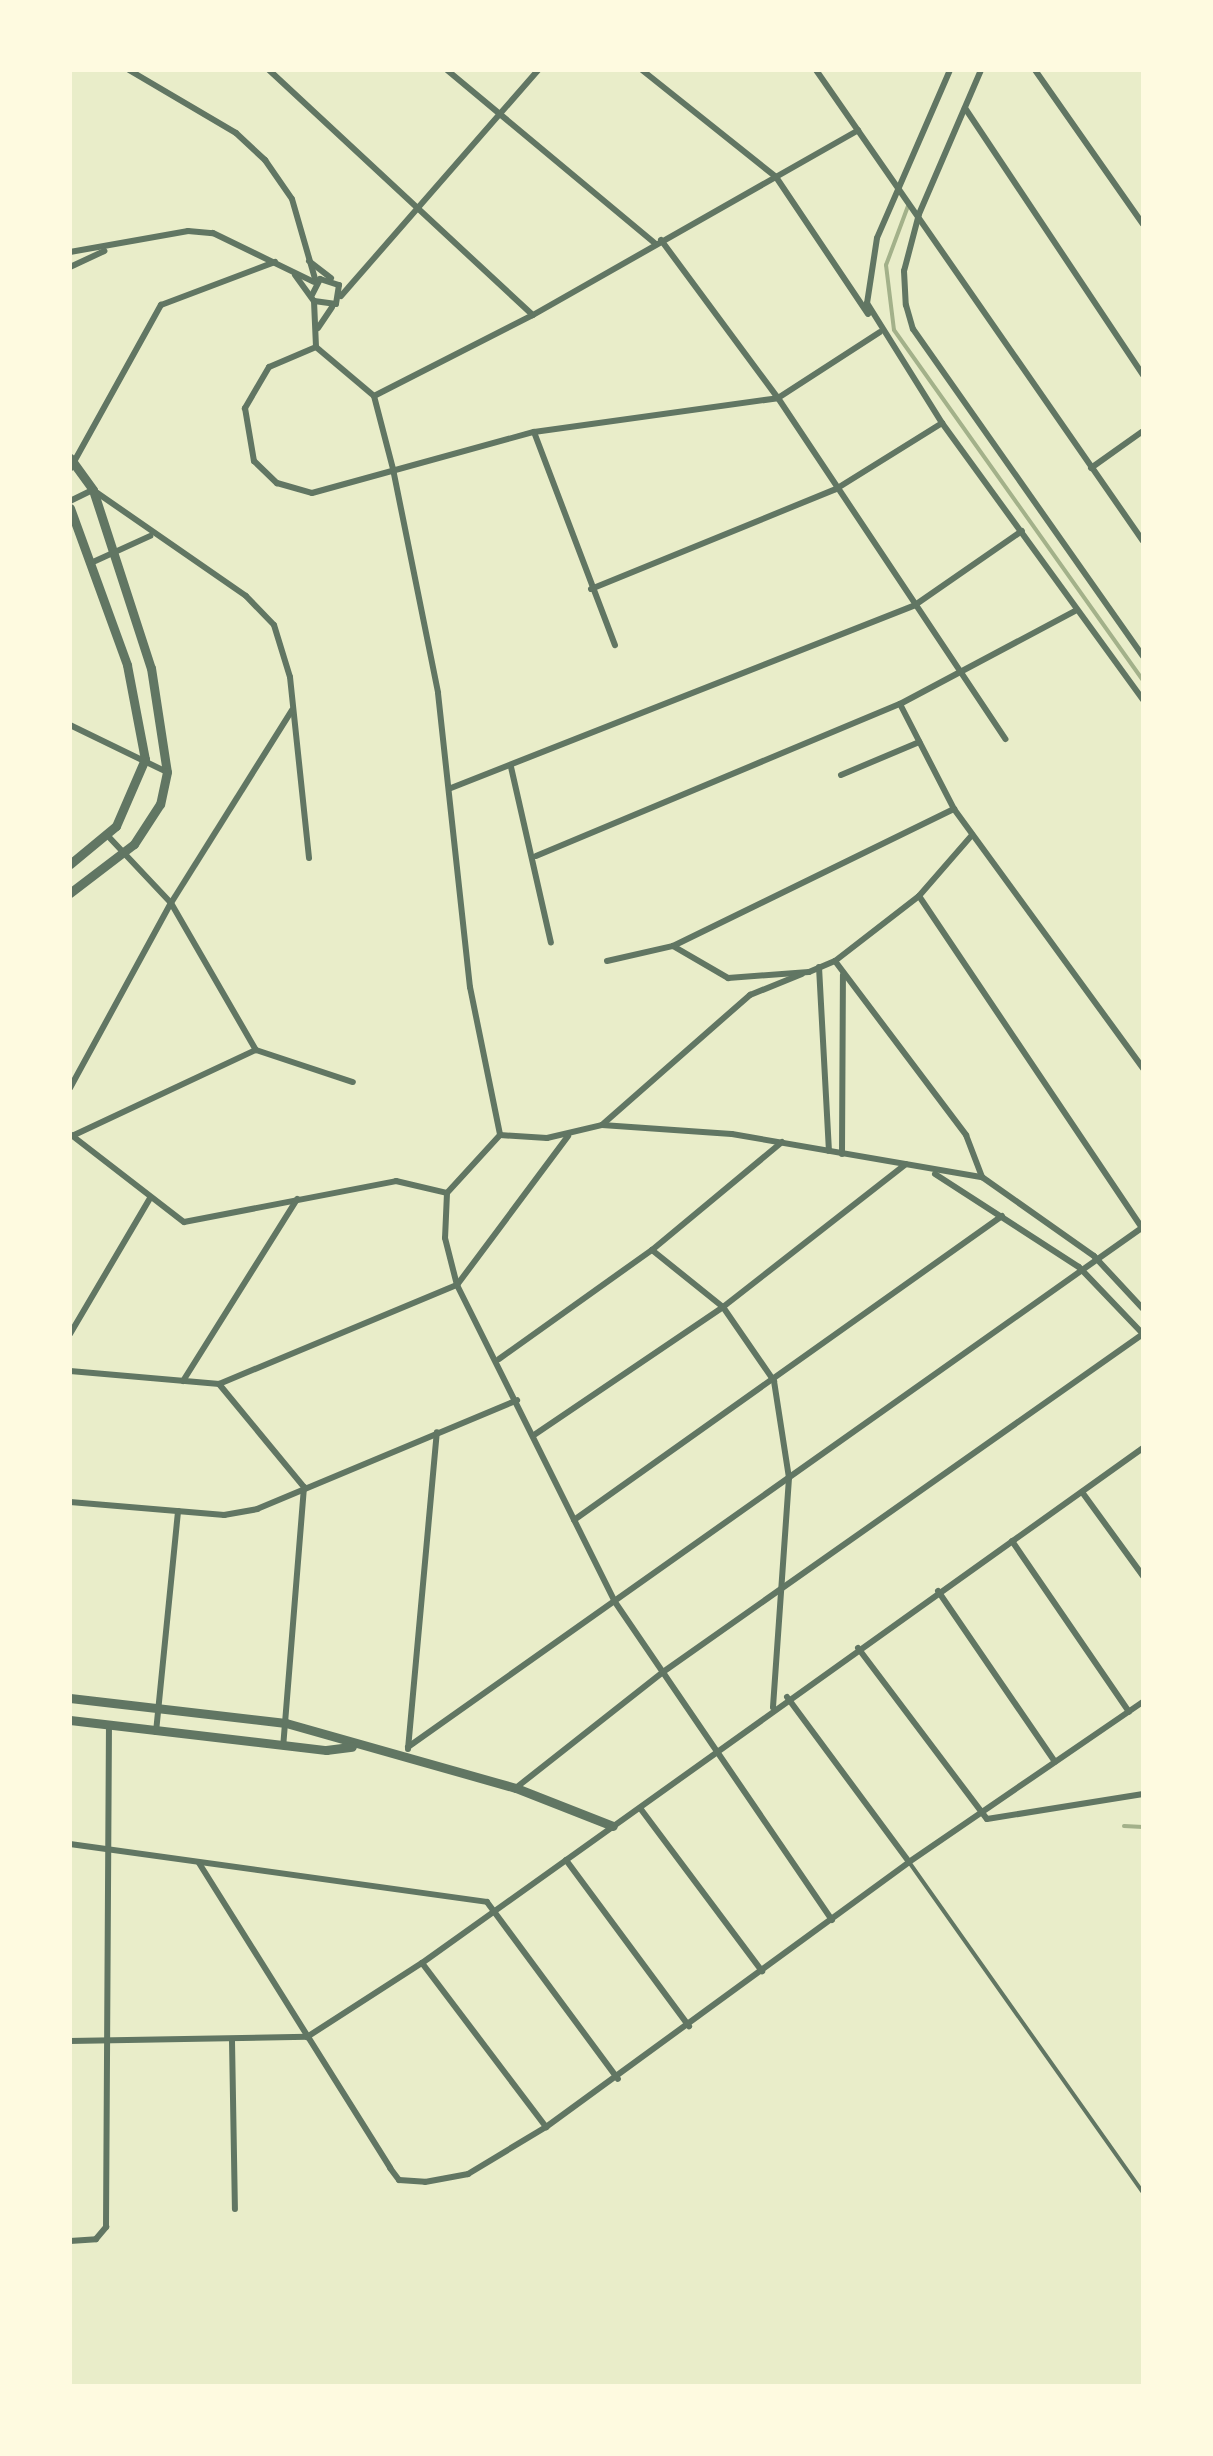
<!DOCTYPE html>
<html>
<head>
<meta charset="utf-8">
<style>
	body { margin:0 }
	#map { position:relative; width:1213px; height:2456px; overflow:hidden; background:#e9edc9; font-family:Barlow,sans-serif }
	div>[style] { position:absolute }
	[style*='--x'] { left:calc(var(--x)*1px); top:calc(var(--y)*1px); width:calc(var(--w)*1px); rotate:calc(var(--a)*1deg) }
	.stream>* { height:4px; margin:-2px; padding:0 2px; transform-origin:2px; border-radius:2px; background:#a3b18a }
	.service>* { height:4px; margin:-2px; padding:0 2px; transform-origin:2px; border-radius:2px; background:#617663 }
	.minor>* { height:6px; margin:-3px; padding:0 3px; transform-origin:3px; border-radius:3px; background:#617663 }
	.tertiary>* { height:9px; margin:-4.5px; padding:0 4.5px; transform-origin:4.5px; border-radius:4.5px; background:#617663 }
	span { translate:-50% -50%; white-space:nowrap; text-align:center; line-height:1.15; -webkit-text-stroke:9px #fefae0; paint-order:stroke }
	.frame { position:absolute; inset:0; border:72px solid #fefae0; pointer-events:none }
</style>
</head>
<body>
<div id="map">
	<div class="stream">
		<i style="--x:908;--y:206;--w:63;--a:110.4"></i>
		<i style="--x:886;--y:265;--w:65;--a:83"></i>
		<i style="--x:894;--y:330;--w:430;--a:54.6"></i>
		<i style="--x:1124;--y:1826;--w:19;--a:3"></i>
	</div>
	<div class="service">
		<i style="--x:909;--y:1862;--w:405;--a:54.7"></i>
	</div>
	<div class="minor">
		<i style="--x:129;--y:70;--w:124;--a:30.5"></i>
		<i style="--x:236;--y:133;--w:40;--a:43"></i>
		<i style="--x:265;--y:160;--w:47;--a:55.3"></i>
		<i style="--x:292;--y:199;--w:86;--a:73.9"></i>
		<i style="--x:269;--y:70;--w:360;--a:42.9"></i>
		<i style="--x:447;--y:70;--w:271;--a:39.8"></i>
		<i style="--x:642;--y:70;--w:171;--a:38.6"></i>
		<i style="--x:776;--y:177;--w:165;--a:56.1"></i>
		<i style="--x:816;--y:70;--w:573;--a:55.23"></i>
		<i style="--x:950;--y:70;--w:183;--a:113.5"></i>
		<i style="--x:877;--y:238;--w:66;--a:98.7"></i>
		<i style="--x:867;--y:303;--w:142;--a:58"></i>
		<i style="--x:942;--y:423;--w:342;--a:54"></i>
		<i style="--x:981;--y:70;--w:157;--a:113.3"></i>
		<i style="--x:919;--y:214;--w:59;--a:104.7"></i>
		<i style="--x:904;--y:271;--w:34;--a:87"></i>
		<i style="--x:906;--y:305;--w:25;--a:74"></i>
		<i style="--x:913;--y:329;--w:400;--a:54.9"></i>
		<i style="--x:1035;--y:70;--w:188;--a:55"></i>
		<i style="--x:965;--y:108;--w:321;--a:56.3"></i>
		<i style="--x:661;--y:240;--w:197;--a:53.5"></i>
		<i style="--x:778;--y:398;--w:410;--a:56.3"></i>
		<i style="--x:70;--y:252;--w:120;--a:-10.1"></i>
		<i style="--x:188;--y:231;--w:25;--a:5"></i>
		<i style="--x:213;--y:233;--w:112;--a:25.9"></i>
		<i style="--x:309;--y:261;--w:28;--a:38"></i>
		<i style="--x:70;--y:267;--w:38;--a:-25"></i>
		<i style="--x:295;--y:275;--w:32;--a:54"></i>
		<i style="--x:314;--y:301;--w:46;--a:87.5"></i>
		<i style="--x:316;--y:347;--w:76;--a:40.2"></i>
		<i style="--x:374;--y:396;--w:75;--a:75.4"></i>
		<i style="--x:393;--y:469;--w:228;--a:78.6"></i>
		<i style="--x:438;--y:693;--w:296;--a:83.8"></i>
		<i style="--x:470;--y:987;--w:151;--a:78.5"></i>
		<i style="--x:312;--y:295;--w:18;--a:-63"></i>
		<i style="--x:320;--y:279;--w:20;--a:18"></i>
		<i style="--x:339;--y:285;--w:19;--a:99"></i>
		<i style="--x:336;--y:304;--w:22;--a:-172"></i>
		<i style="--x:341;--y:296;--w:300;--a:-48.9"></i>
		<i style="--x:318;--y:328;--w:25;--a:-56"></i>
		<i style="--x:316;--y:347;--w:51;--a:156.9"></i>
		<i style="--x:269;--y:367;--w:48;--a:120.3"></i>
		<i style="--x:245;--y:408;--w:54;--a:80.4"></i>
		<i style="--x:254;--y:461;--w:32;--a:44"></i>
		<i style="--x:277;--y:483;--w:36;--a:16"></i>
		<i style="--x:312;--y:493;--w:230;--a:-15.4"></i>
		<i style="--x:534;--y:432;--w:246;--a:-7.9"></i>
		<i style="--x:778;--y:398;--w:121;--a:-32.9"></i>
		<i style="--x:374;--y:396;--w:178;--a:-27"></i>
		<i style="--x:533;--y:315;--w:374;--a:-29.6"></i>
		<i style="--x:534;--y:432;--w:228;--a:69.2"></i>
		<i style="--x:1091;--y:468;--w:64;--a:-35.4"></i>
		<i style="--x:70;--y:469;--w:188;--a:-61"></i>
		<i style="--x:161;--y:305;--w:122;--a:-20.7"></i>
		<i style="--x:70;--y:501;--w:25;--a:-26"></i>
		<i style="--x:93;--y:490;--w:186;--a:34.7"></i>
		<i style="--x:246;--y:596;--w:40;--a:46"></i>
		<i style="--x:274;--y:625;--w:54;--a:72.9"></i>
		<i style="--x:290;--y:677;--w:182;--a:84"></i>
		<i style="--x:93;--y:562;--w:63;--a:-24.5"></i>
		<i style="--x:591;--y:589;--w:265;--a:-22.2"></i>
		<i style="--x:836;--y:489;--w:125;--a:-31.9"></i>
		<i style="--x:900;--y:704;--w:118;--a:62.8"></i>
		<i style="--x:954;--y:809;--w:321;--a:53.9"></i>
		<i style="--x:70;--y:725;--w:108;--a:25.9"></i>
		<i style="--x:511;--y:767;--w:180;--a:77.2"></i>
		<i style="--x:841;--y:775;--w:85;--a:-22.9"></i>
		<i style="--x:451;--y:788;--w:499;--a:-21.5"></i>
		<i style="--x:915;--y:605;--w:130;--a:-34.7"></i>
		<i style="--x:107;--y:835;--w:93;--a:46.7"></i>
		<i style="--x:171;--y:903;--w:170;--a:60"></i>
		<i style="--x:256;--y:1050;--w:102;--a:18.3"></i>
		<i style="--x:536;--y:856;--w:394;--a:-22.7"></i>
		<i style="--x:900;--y:704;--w:200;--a:-28"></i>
		<i style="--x:919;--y:896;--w:400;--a:56.1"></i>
		<i style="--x:673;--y:946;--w:64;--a:30.2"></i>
		<i style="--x:728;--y:978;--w:81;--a:-4.2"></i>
		<i style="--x:809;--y:972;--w:28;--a:-23"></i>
		<i style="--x:835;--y:961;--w:106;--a:-37.7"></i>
		<i style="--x:919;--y:896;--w:81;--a:-49"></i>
		<i style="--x:607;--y:961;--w:68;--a:-12.8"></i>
		<i style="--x:673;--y:946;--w:313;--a:-26"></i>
		<i style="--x:835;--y:961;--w:218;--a:53"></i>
		<i style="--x:966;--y:1135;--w:45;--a:69.1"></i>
		<i style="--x:819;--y:967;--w:184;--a:86.9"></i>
		<i style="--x:70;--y:1088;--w:211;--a:-61.4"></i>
		<i style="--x:171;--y:903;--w:228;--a:-57.9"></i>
		<i style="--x:603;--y:1124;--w:196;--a:-41.3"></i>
		<i style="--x:750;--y:995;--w:56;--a:-22"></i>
		<i style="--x:70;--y:1134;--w:144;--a:37.7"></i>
		<i style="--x:184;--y:1222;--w:216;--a:-10.9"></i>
		<i style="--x:396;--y:1181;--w:52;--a:13.2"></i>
		<i style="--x:500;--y:1135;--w:79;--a:132.4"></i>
		<i style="--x:447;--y:1193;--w:45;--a:92.5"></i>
		<i style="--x:445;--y:1238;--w:49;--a:75.7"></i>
		<i style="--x:457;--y:1285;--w:354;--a:63.5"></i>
		<i style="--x:615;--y:1602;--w:385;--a:55.7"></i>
		<i style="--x:500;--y:1135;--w:47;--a:3.7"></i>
		<i style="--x:547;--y:1138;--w:57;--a:-13.3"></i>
		<i style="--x:602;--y:1125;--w:130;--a:4"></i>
		<i style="--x:732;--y:1134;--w:254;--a:9.8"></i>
		<i style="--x:982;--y:1177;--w:137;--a:35.2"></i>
		<i style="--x:1094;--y:1256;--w:72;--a:47.2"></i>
		<i style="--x:72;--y:1136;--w:203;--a:-25.1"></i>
		<i style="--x:842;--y:1154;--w:179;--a:-89.7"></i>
		<i style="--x:935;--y:1174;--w:171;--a:32.9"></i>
		<i style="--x:1079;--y:1267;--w:93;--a:46.3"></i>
		<i style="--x:652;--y:1250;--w:91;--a:38.8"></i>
		<i style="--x:723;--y:1307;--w:90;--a:55.4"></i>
		<i style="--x:774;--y:1381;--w:98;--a:81.2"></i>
		<i style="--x:789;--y:1478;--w:230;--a:94"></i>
		<i style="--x:70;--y:1334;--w:158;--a:-59.5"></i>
		<i style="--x:499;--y:1359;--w:188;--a:-35.5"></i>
		<i style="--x:652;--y:1250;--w:169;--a:-39.7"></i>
		<i style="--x:70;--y:1371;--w:150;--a:5"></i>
		<i style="--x:219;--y:1384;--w:134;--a:50.5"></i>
		<i style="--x:304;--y:1487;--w:260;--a:94.6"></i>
		<i style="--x:183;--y:1381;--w:215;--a:-57.9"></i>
		<i style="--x:219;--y:1384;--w:258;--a:-22.6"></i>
		<i style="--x:457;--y:1285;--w:186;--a:-53.3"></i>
		<i style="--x:534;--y:1435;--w:228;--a:-34.1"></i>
		<i style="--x:723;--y:1307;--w:232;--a:-38"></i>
		<i style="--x:1082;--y:1492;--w:104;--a:54"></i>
		<i style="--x:70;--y:1502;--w:155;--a:4.8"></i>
		<i style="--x:224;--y:1515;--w:34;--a:-10"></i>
		<i style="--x:257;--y:1509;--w:282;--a:-22.7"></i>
		<i style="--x:574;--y:1520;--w:525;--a:-35.39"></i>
		<i style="--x:1012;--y:1541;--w:207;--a:55.6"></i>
		<i style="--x:938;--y:1591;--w:207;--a:55.6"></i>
		<i style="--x:858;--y:1648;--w:214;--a:53"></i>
		<i style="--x:987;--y:1819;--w:158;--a:-9.1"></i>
		<i style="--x:787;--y:1697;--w:205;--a:53.5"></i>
		<i style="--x:156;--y:1732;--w:222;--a:-84.3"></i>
		<i style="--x:408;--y:1747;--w:900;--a:-35.28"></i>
		<i style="--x:408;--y:1749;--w:318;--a:-84.8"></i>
		<i style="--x:517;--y:1787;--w:186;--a:-38.2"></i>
		<i style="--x:663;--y:1672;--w:587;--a:-35.15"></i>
		<i style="--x:640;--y:1808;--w:204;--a:53.2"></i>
		<i style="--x:70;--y:1844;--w:421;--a:7.9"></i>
		<i style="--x:487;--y:1902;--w:220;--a:53.5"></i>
		<i style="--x:566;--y:1860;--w:207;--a:53.5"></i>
		<i style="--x:199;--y:1863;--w:360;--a:57.9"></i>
		<i style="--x:390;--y:2168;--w:15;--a:53"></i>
		<i style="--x:399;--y:2180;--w:26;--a:4"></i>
		<i style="--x:425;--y:2182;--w:44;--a:-10.5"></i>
		<i style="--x:468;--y:2174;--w:91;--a:-31.1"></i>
		<i style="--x:546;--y:2127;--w:449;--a:-36.1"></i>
		<i style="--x:909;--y:1862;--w:283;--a:-34.4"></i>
		<i style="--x:422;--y:1963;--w:206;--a:52.9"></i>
		<i style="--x:70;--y:2041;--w:237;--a:-1"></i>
		<i style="--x:307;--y:2037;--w:137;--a:-32.8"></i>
		<i style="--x:422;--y:1963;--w:886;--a:-35.54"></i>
		<i style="--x:232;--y:2041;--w:168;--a:89"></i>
		<i style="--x:70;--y:2241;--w:26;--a:-4"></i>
		<i style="--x:96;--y:2239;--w:16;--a:-50"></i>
		<i style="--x:106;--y:2227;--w:500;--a:-89.66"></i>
	</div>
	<div class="tertiary">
		<i style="--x:70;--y:458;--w:39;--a:54"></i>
		<i style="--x:93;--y:490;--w:187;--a:72"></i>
		<i style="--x:151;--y:668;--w:105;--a:81.3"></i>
		<i style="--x:167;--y:772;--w:33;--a:102"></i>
		<i style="--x:160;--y:804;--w:48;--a:123"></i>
		<i style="--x:134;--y:844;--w:81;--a:142.6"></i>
		<i style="--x:70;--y:508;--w:167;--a:70"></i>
		<i style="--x:127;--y:665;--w:96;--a:79.2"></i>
		<i style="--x:145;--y:759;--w:73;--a:113.4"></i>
		<i style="--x:116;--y:826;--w:60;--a:140.4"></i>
		<i style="--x:70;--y:1698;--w:217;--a:6.6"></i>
		<i style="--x:286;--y:1723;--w:239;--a:15.8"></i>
		<i style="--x:516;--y:1788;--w:104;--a:21.4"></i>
		<i style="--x:70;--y:1720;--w:258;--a:6.7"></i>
		<i style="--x:326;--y:1750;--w:26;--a:-7"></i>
	</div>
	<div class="frame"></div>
</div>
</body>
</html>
